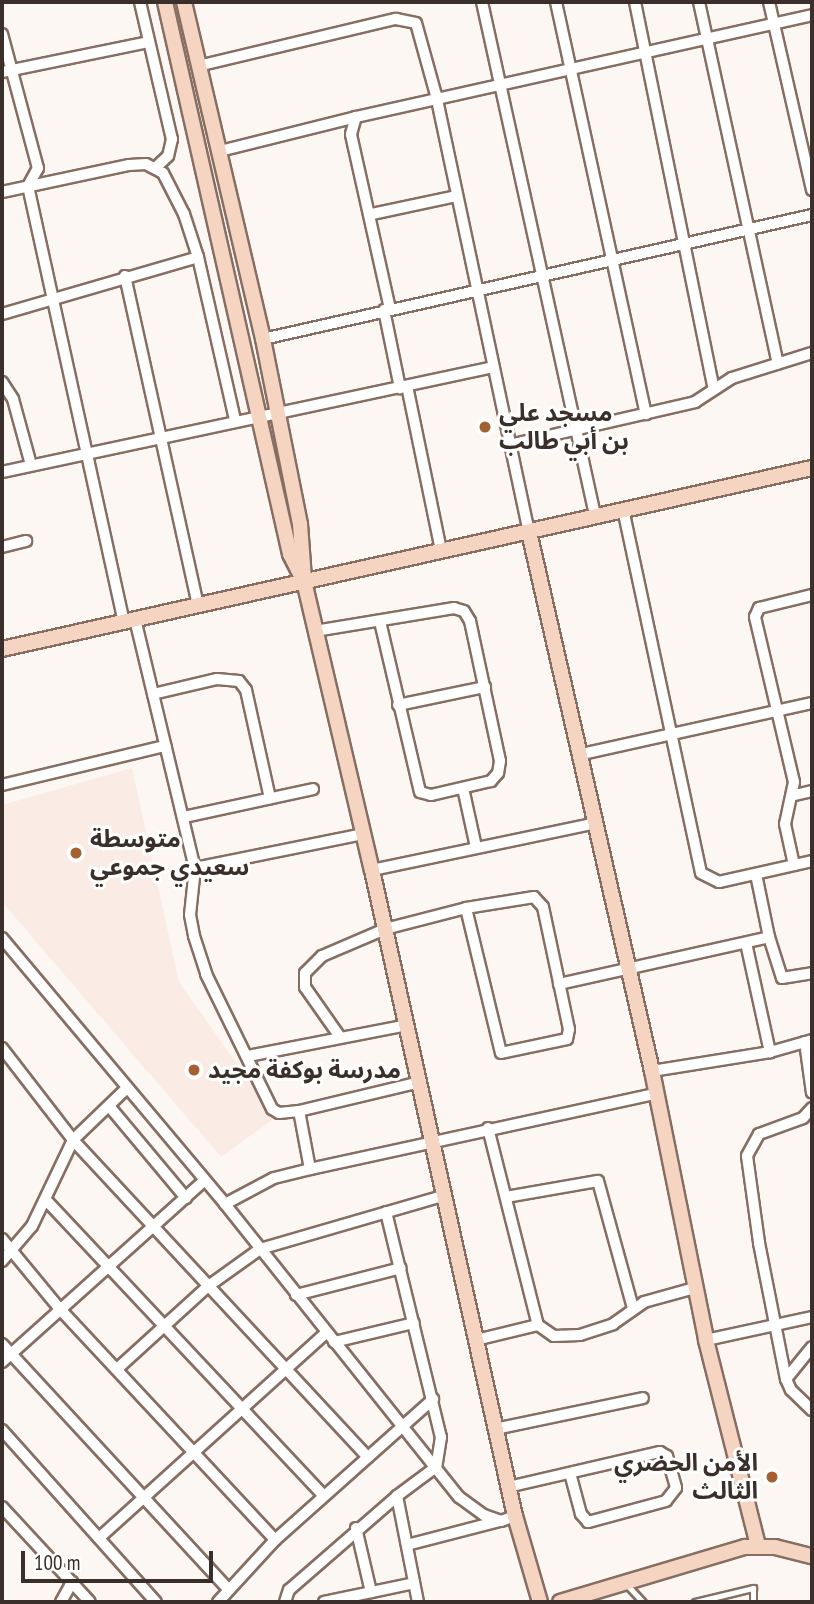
<!DOCTYPE html>
<html>
<head>
<meta charset="utf-8">
<style>
	body { margin:0 }
	#map { position:relative; width:814px; height:1604px; overflow:hidden; background:#fdf7f4; font-family:"PT Sans Narrow","Noto Sans Arabic",sans-serif }
	div>[style] { position:absolute }
	[style*='--x'] { left:calc(var(--x)*1px); top:calc(var(--y)*1px); width:calc(var(--w)*1px); rotate:calc(var(--a)*1deg) }
	.built>* { inset:0; background:#faebe5 }
	.roads { filter:drop-shadow(2px 0 #866e62) drop-shadow(-2px 0 #866e62) drop-shadow(0 2px #866e62) drop-shadow(0 -2px #866e62) }
	.lane>* { height:5px; margin:-2.5px; padding:0 2.5px; transform-origin:2.5px; border-radius:2.5px; background:#fff }
	.street>* { height:10px; margin:-5px; padding:0 5px; transform-origin:5px; border-radius:5px; background:#fff }
	.secondary>* { height:14px; margin:-7px; padding:0 7px; transform-origin:7px; border-radius:7px; background:#f5d4c1 }
	.dots>* { width:19px; height:19px; translate:-50% -50%; box-sizing:border-box; border:4px solid #fff; border-radius:50% }
	span { translate:-50% -50%; white-space:nowrap; text-align:center; line-height:1.15; -webkit-text-stroke:6px #fff; paint-order:stroke }
	.poi-label { font-size:24px; color:#3a2f2a; font-weight:700 }
	.left { translate:0 -50%; text-align:left }
	.right { translate:-100% -50%; text-align:right }
	.frame { position:absolute; inset:0; border:4px solid #3a2f2a; pointer-events:none }
	.scale { position:absolute; left:21px; top:1551px; width:192px; height:32px; box-sizing:border-box; border:4px solid #3a2f2a; border-top:0; padding-left:9px; font-size:21px; line-height:24px; white-space:nowrap; color:#3a2f2a; -webkit-text-stroke:5px #fff; paint-order:stroke }
</style>
</head>
<body>
<div id="map">
	<div class="built">
		<i style="clip-path:polygon(132px 768px,179px 982px,275px 1118px,221px 1157px,2px 902px,2px 805px)"></i>
	</div>
	<div class="roads">
		<div class="lane">
			<i style="--x:628;--y:1586;--w:22;--a:47"></i>
			<i style="--x:695;--y:1602;--w:60;--a:-13.6"></i>
			<i style="--x:753;--y:1588;--w:14;--a:90"></i>
		</div>
		<div class="street">
			<i style="--x:140;--y:2;--w:141;--a:76.9"></i>
			<i style="--x:172;--y:139;--w:17;--a:103"></i>
			<i style="--x:168;--y:156;--w:16;--a:137"></i>
			<i style="--x:482;--y:2;--w:525;--a:77.58"></i>
			<i style="--x:556;--y:2;--w:422;--a:77.7"></i>
			<i style="--x:635;--y:2;--w:395;--a:78.5"></i>
			<i style="--x:699;--y:2;--w:370;--a:77.7"></i>
			<i style="--x:769;--y:2;--w:193;--a:77.1"></i>
			<i style="--x:2;--y:34;--w:139;--a:75"></i>
			<i style="--x:38;--y:168;--w:21;--a:119"></i>
			<i style="--x:28;--y:186;--w:445;--a:77.6"></i>
			<i style="--x:198;--y:66;--w:204;--a:-13.4"></i>
			<i style="--x:396;--y:19;--w:20;--a:11"></i>
			<i style="--x:416;--y:23;--w:75;--a:74.5"></i>
			<i style="--x:436;--y:95;--w:447;--a:78"></i>
			<i style="--x:2;--y:72;--w:149;--a:-11.6"></i>
			<i style="--x:220;--y:151;--w:140;--a:-14"></i>
			<i style="--x:2;--y:192;--w:130;--a:-12"></i>
			<i style="--x:129;--y:165;--w:17;--a:-3"></i>
			<i style="--x:146;--y:164;--w:19;--a:28"></i>
			<i style="--x:163;--y:173;--w:46;--a:62.9"></i>
			<i style="--x:184;--y:214;--w:45;--a:72"></i>
			<i style="--x:198;--y:257;--w:167;--a:77.2"></i>
			<i style="--x:372;--y:214;--w:87;--a:-12"></i>
			<i style="--x:125;--y:276;--w:337;--a:77.5"></i>
			<i style="--x:390;--y:309;--w:179;--a:-102.6"></i>
			<i style="--x:351;--y:134;--w:18;--a:-74"></i>
			<i style="--x:356;--y:117;--w:467;--a:-12.6"></i>
			<i style="--x:384;--y:310;--w:80;--a:78.4"></i>
			<i style="--x:2;--y:314;--w:204;--a:-16.2"></i>
			<i style="--x:263;--y:339;--w:563;--a:-12.73"></i>
			<i style="--x:2;--y:382;--w:20;--a:57"></i>
			<i style="--x:13;--y:399;--w:68;--a:74.7"></i>
			<i style="--x:407;--y:386;--w:167;--a:78.3"></i>
			<i style="--x:509;--y:445;--w:191;--a:-13"></i>
			<i style="--x:695;--y:402;--w:44;--a:-33"></i>
			<i style="--x:732;--y:378;--w:84;--a:-17.4"></i>
			<i style="--x:2;--y:472;--w:502;--a:-12.07"></i>
			<i style="--x:623;--y:509;--w:372;--a:77.9"></i>
			<i style="--x:701;--y:873;--w:20;--a:27"></i>
			<i style="--x:719;--y:882;--w:95;--a:-12.7"></i>
			<i style="--x:2;--y:547;--w:25;--a:-14"></i>
			<i style="--x:135;--y:619;--w:256;--a:76.5"></i>
			<i style="--x:195;--y:868;--w:47;--a:96.1"></i>
			<i style="--x:190;--y:915;--w:21;--a:79"></i>
			<i style="--x:194;--y:936;--w:40;--a:72"></i>
			<i style="--x:206;--y:974;--w:150;--a:63.9"></i>
			<i style="--x:272;--y:1109;--w:8;--a:30"></i>
			<i style="--x:279;--y:1113;--w:20;--a:-6"></i>
			<i style="--x:299;--y:1111;--w:124;--a:-13.5"></i>
			<i style="--x:315;--y:631;--w:141;--a:-9.4"></i>
			<i style="--x:454;--y:608;--w:10;--a:17"></i>
			<i style="--x:464;--y:611;--w:12;--a:59"></i>
			<i style="--x:470;--y:621;--w:143;--a:77.9"></i>
			<i style="--x:500;--y:761;--w:12;--a:99"></i>
			<i style="--x:498;--y:773;--w:11;--a:131"></i>
			<i style="--x:491;--y:781;--w:62;--a:166.9"></i>
			<i style="--x:431;--y:795;--w:11;--a:-165"></i>
			<i style="--x:420;--y:792;--w:175;--a:-103.2"></i>
			<i style="--x:153;--y:694;--w:66;--a:-13.2"></i>
			<i style="--x:217;--y:679;--w:22;--a:5"></i>
			<i style="--x:239;--y:681;--w:11;--a:52"></i>
			<i style="--x:246;--y:690;--w:111;--a:77.5"></i>
			<i style="--x:398;--y:705;--w:89;--a:-11.7"></i>
			<i style="--x:582;--y:754;--w:236;--a:-12.5"></i>
			<i style="--x:2;--y:785;--w:168;--a:-13.5"></i>
			<i style="--x:463;--y:788;--w:60;--a:77.6"></i>
			<i style="--x:795;--y:795;--w:17;--a:-13"></i>
			<i style="--x:184;--y:817;--w:132;--a:-12.2"></i>
			<i style="--x:794;--y:865;--w:42;--a:-102.4"></i>
			<i style="--x:785;--y:824;--w:43;--a:-77.9"></i>
			<i style="--x:794;--y:782;--w:170;--a:-103.3"></i>
			<i style="--x:755;--y:617;--w:10;--a:-66"></i>
			<i style="--x:759;--y:608;--w:55;--a:-13.8"></i>
			<i style="--x:195;--y:868;--w:171;--a:-11.4"></i>
			<i style="--x:372;--y:870;--w:230;--a:-11.8"></i>
			<i style="--x:769;--y:937;--w:43;--a:72.4"></i>
			<i style="--x:782;--y:978;--w:30;--a:-9"></i>
			<i style="--x:2;--y:938;--w:347;--a:50"></i>
			<i style="--x:225;--y:1204;--w:375;--a:51.4"></i>
			<i style="--x:459;--y:1497;--w:31;--a:36"></i>
			<i style="--x:484;--y:1515;--w:18;--a:19"></i>
			<i style="--x:501;--y:1521;--w:15;--a:-20"></i>
			<i style="--x:746;--y:943;--w:112;--a:77.6"></i>
			<i style="--x:559;--y:984;--w:215;--a:-12.6"></i>
			<i style="--x:769;--y:937;--w:64;--a:-101.7"></i>
			<i style="--x:340;--y:1037;--w:61;--a:-125"></i>
			<i style="--x:305;--y:987;--w:14;--a:-90"></i>
			<i style="--x:305;--y:973;--w:24;--a:-45"></i>
			<i style="--x:322;--y:956;--w:69;--a:-23.2"></i>
			<i style="--x:385;--y:929;--w:84;--a:-14.5"></i>
			<i style="--x:466;--y:908;--w:69;--a:-9.2"></i>
			<i style="--x:534;--y:897;--w:13;--a:48"></i>
			<i style="--x:543;--y:907;--w:125;--a:78"></i>
			<i style="--x:569;--y:1029;--w:10;--a:101"></i>
			<i style="--x:567;--y:1039;--w:67;--a:168"></i>
			<i style="--x:501;--y:1053;--w:149;--a:-103.6"></i>
			<i style="--x:805;--y:1042;--w:51;--a:82.2"></i>
			<i style="--x:2;--y:1048;--w:116;--a:52.3"></i>
			<i style="--x:73;--y:1140;--w:433;--a:47.1"></i>
			<i style="--x:248;--y:1056;--w:162;--a:-11"></i>
			<i style="--x:652;--y:1071;--w:120;--a:-9.1"></i>
			<i style="--x:770;--y:1052;--w:44;--a:-15.9"></i>
			<i style="--x:109;--y:1106;--w:120;--a:50.1"></i>
			<i style="--x:812;--y:1108;--w:13;--a:132"></i>
			<i style="--x:803;--y:1118;--w:47;--a:160"></i>
			<i style="--x:759;--y:1134;--w:25;--a:119"></i>
			<i style="--x:747;--y:1156;--w:88;--a:82.1"></i>
			<i style="--x:759;--y:1243;--w:139;--a:78.8"></i>
			<i style="--x:786;--y:1379;--w:41;--a:-50.9"></i>
			<i style="--x:488;--y:1128;--w:203;--a:75.8"></i>
			<i style="--x:538;--y:1325;--w:19;--a:35"></i>
			<i style="--x:554;--y:1336;--w:26;--a:-2"></i>
			<i style="--x:580;--y:1335;--w:35;--a:-18"></i>
			<i style="--x:613;--y:1324;--w:38;--a:-35"></i>
			<i style="--x:644;--y:1302;--w:53;--a:-15.4"></i>
			<i style="--x:310;--y:1169;--w:353;--a:-12.3"></i>
			<i style="--x:506;--y:1197;--w:93;--a:-9.9"></i>
			<i style="--x:598;--y:1181;--w:132;--a:74.6"></i>
			<i style="--x:46;--y:1200;--w:406;--a:46.8"></i>
			<i style="--x:225;--y:1204;--w:55;--a:-28"></i>
			<i style="--x:274;--y:1178;--w:37;--a:-14"></i>
			<i style="--x:310;--y:1169;--w:59;--a:-100.7"></i>
			<i style="--x:386;--y:1212;--w:232;--a:76.3"></i>
			<i style="--x:441;--y:1437;--w:30;--a:99"></i>
			<i style="--x:436;--y:1467;--w:49;--a:143.4"></i>
			<i style="--x:397;--y:1496;--w:108;--a:78.8"></i>
			<i style="--x:2;--y:1239;--w:89;--a:50.4"></i>
			<i style="--x:59;--y:1308;--w:317;--a:47"></i>
			<i style="--x:2;--y:1261;--w:46;--a:-49.4"></i>
			<i style="--x:32;--y:1226;--w:95;--a:-64.5"></i>
			<i style="--x:73;--y:1140;--w:74;--a:-43.9"></i>
			<i style="--x:296;--y:1295;--w:108;--a:-14.4"></i>
			<i style="--x:476;--y:1340;--w:64;--a:-13.6"></i>
			<i style="--x:706;--y:1340;--w:108;--a:-12.2"></i>
			<i style="--x:334;--y:1342;--w:82;--a:-13.4"></i>
			<i style="--x:2;--y:1344;--w:332;--a:47.3"></i>
			<i style="--x:2;--y:1362;--w:271;--a:-41.9"></i>
			<i style="--x:117;--y:1369;--w:122;--a:-42.3"></i>
			<i style="--x:207;--y:1287;--w:65;--a:-35.6"></i>
			<i style="--x:260;--y:1249;--w:190;--a:-16.2"></i>
			<i style="--x:786;--y:1379;--w:12;--a:66"></i>
			<i style="--x:791;--y:1390;--w:29;--a:44"></i>
			<i style="--x:495;--y:1429;--w:151;--a:-11.8"></i>
			<i style="--x:2;--y:1430;--w:231;--a:48.2"></i>
			<i style="--x:508;--y:1487;--w:156;--a:-13"></i>
			<i style="--x:660;--y:1452;--w:8;--a:30"></i>
			<i style="--x:667;--y:1456;--w:33;--a:74"></i>
			<i style="--x:676;--y:1488;--w:16;--a:128"></i>
			<i style="--x:666;--y:1501;--w:81;--a:164.9"></i>
			<i style="--x:588;--y:1522;--w:11;--a:-131"></i>
			<i style="--x:581;--y:1514;--w:42;--a:-105"></i>
			<i style="--x:2;--y:1507;--w:129;--a:47.2"></i>
			<i style="--x:356;--y:1528;--w:66;--a:76.8"></i>
			<i style="--x:99;--y:1538;--w:306;--a:-42.1"></i>
			<i style="--x:407;--y:1545;--w:95;--a:-14.6"></i>
			<i style="--x:61;--y:1602;--w:23;--a:-61"></i>
			<i style="--x:218;--y:1602;--w:84;--a:-47.4"></i>
			<i style="--x:275;--y:1540;--w:212;--a:-41.7"></i>
			<i style="--x:285;--y:1602;--w:13;--a:-72"></i>
			<i style="--x:289;--y:1590;--w:143;--a:-41"></i>
			<i style="--x:324;--y:1602;--w:92;--a:-11.9"></i>
		</div>
		<div class="secondary">
			<i style="--x:165;--y:2;--w:566;--a:77.24"></i>
			<i style="--x:290;--y:554;--w:30;--a:63"></i>
			<i style="--x:304;--y:581;--w:297;--a:76.8"></i>
			<i style="--x:372;--y:870;--w:662;--a:77.52"></i>
			<i style="--x:515;--y:1516;--w:90;--a:73.8"></i>
			<i style="--x:184;--y:2;--w:346;--a:76.8"></i>
			<i style="--x:263;--y:339;--w:189;--a:78.7"></i>
			<i style="--x:300;--y:524;--w:55;--a:85.8"></i>
			<i style="--x:529;--y:532;--w:553;--a:77.15"></i>
			<i style="--x:652;--y:1071;--w:274;--a:78.6"></i>
			<i style="--x:706;--y:1340;--w:212;--a:75.8"></i>
			<i style="--x:2;--y:649;--w:830;--a:-12.6"></i>
			<i style="--x:560;--y:1602;--w:193;--a:-16.6"></i>
			<i style="--x:745;--y:1547;--w:30;--a:0"></i>
			<i style="--x:775;--y:1547;--w:38;--a:14"></i>
		</div>
	</div>
	<div class="dots">
		<i style="left:485px;top:427px;background:#a46030"></i>
		<i style="left:76px;top:853px;background:#a46030"></i>
		<i style="left:194px;top:1070px;background:#a46030"></i>
		<i style="left:772px;top:1477px;background:#a46030"></i>
	</div>
	<div class="poi-label">
		<span class="left" style="left:499px;top:427px">مسجد علي<br>بن أبي طالب</span>
		<span class="left" style="left:90px;top:853px">متوسطة<br>سعيدي جموعي</span>
		<span class="left" style="left:208px;top:1070px">مدرسة بوكفة مجيد</span>
		<span class="right" style="left:758px;top:1477px">الأمن الحضري<br>الثالث</span>
	</div>
	<div class="frame"></div>
	<div class="scale">100 m</div>
</div>
</body>
</html>
